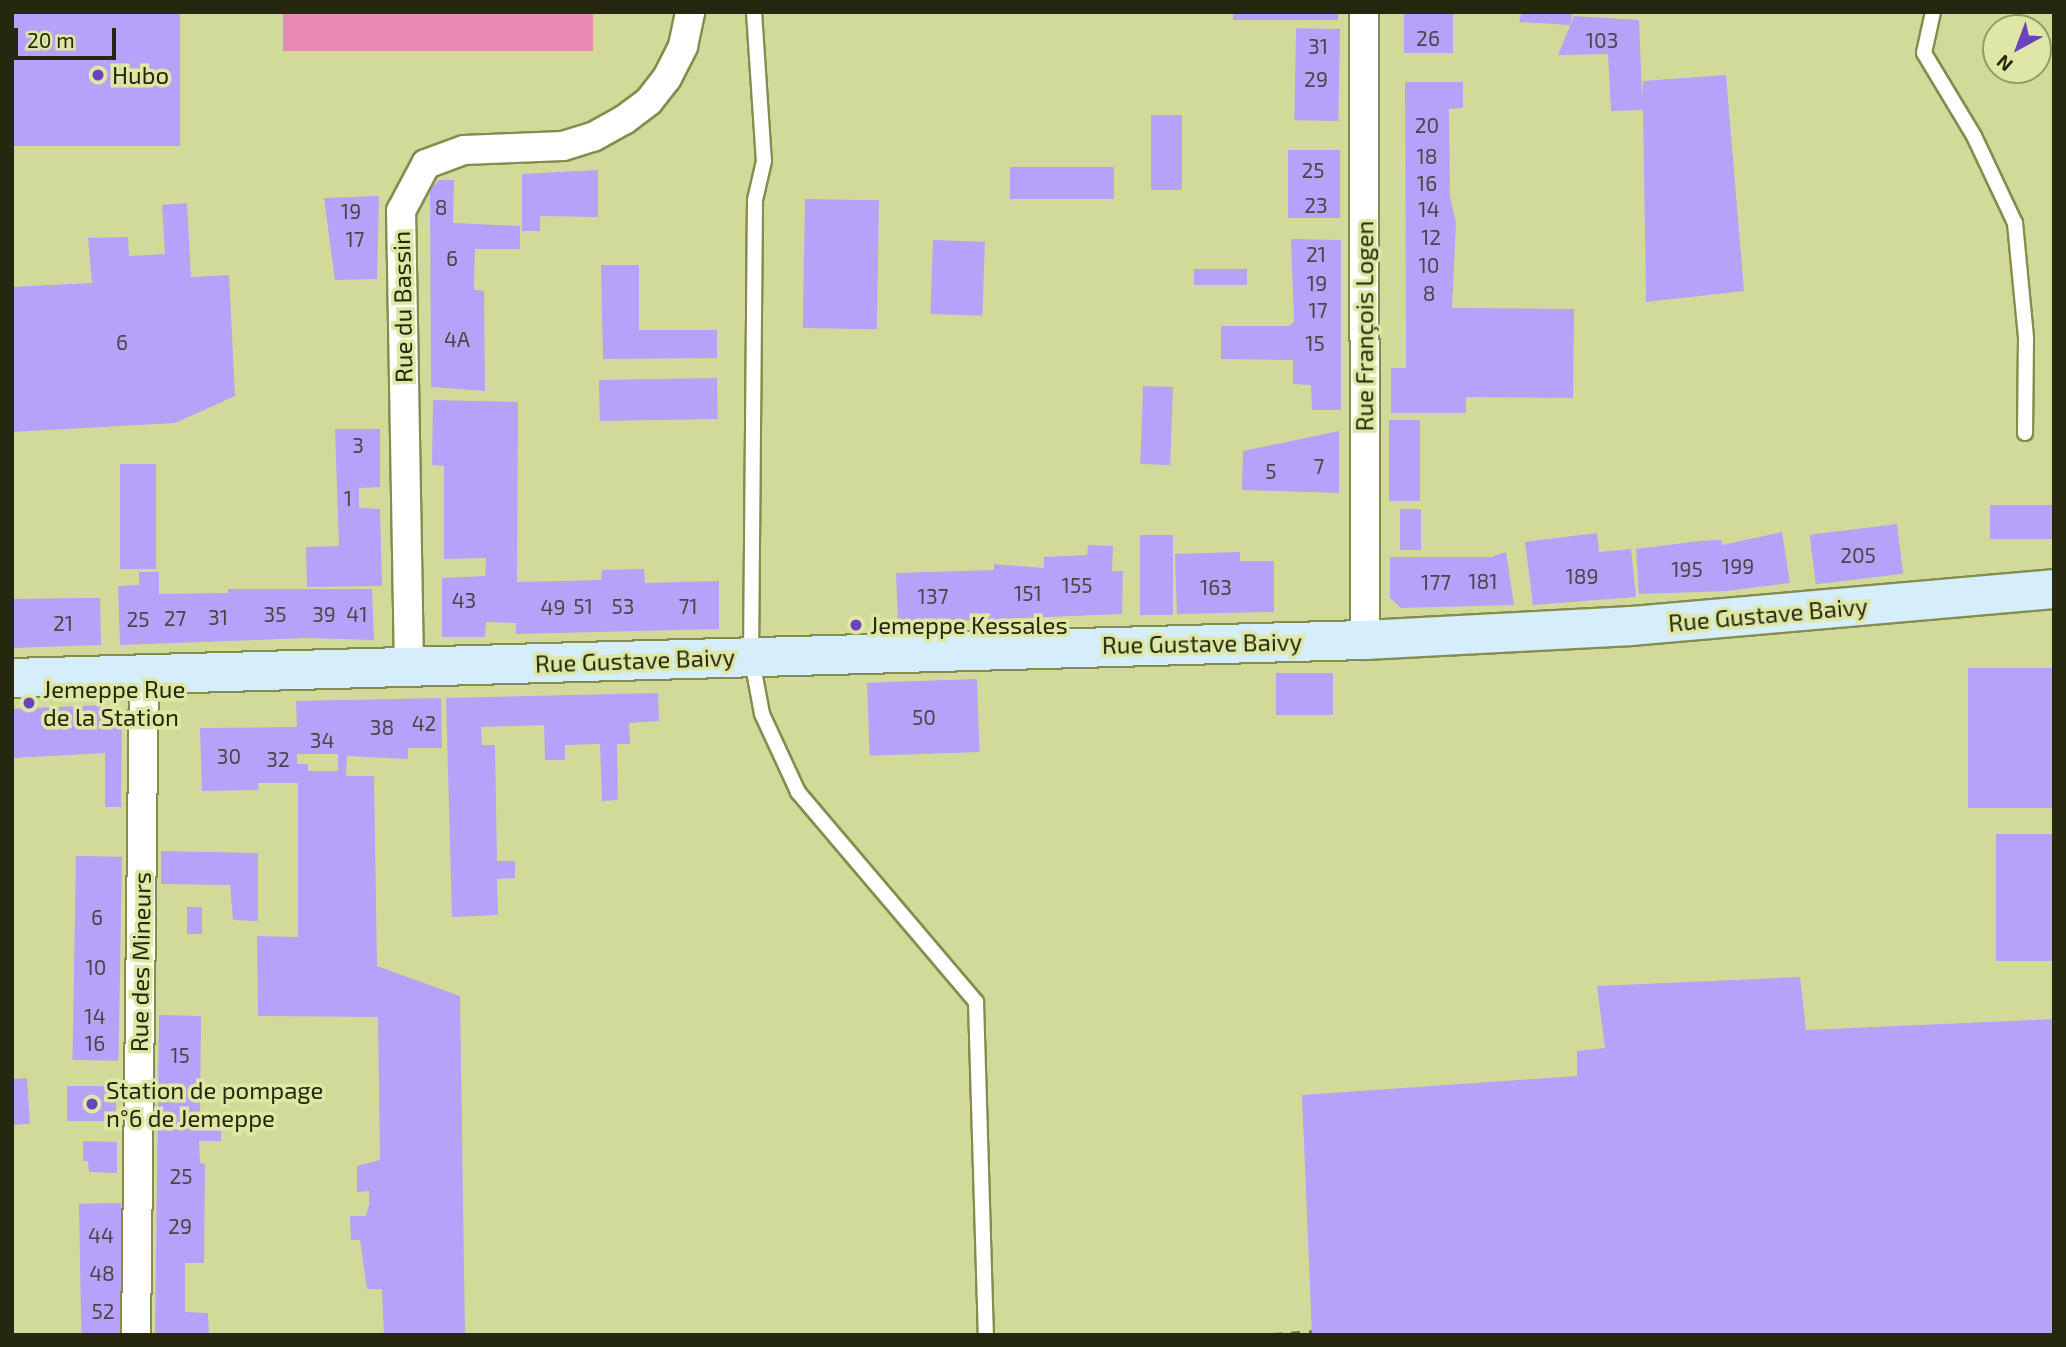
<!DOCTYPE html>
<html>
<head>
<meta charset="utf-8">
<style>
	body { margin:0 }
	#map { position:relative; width:2066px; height:1347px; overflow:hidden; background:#d2da99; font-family:"Exo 2",sans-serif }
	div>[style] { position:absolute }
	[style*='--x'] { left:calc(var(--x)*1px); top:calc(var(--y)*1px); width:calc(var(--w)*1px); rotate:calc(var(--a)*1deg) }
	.water>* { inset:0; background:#e88ab2; transform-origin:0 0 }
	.building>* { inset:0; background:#b6a2f9; transform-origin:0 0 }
	.roads { filter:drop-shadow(2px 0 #868c4e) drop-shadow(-2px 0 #868c4e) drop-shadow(0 2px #868c4e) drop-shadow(0 -2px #868c4e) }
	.lane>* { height:14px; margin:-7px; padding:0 7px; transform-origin:7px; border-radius:7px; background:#fff }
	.street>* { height:28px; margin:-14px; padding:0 14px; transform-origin:14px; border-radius:14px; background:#fff }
	.secondary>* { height:38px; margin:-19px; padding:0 19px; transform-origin:19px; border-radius:19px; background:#d4eefc }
	.rail>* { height:5px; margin-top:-2.5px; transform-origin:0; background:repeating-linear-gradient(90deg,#696d44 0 9px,transparent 0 18px) }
	.dots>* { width:19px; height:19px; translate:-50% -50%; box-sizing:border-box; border:4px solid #dfe7a5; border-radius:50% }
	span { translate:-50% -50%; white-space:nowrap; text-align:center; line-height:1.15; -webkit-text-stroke:7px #dfe7a5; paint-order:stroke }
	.number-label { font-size:21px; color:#494649 }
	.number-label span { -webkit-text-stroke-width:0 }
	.poi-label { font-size:24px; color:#25280e }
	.left { translate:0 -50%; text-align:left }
	.street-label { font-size:24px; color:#25280e }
	.frame { position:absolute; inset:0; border:14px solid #25280e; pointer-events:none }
	.north { position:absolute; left:1982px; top:14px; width:70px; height:70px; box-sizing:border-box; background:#dfe7a5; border:2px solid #959b69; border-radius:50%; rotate:221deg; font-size:19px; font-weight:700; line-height:28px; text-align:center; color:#25280e }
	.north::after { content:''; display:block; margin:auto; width:24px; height:32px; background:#6b44bc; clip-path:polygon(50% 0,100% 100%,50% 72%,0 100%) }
	.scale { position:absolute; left:14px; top:28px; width:102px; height:32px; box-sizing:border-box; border:4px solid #25280e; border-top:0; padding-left:9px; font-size:21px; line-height:24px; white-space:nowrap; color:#25280e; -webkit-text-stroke:5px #dfe7a5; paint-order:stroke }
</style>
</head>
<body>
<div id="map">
	<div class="water">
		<i style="left:283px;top:12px;width:310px;height:39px"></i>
	</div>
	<div class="building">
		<i style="left:12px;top:12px;width:168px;height:134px"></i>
		<i style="left:1233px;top:12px;width:105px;height:8px"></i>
		<i style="left:1404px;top:12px;width:49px;height:41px"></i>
		<i style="clip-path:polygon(1522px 12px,1573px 12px,1570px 25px,1519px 22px)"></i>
		<i style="clip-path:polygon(1574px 16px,1639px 20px,1642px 98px,1643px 81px,1726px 75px,1744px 291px,1646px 302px,1643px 110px,1611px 111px,1608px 54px,1558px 55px)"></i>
		<i style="left:1340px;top:29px;width:92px;height:44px;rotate:91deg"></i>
		<i style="clip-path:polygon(1405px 82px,1463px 82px,1463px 108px,1449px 109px,1450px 196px,1456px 223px,1452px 308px,1574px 309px,1573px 398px,1466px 397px,1466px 413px,1391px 413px,1391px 368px,1406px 368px)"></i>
		<i style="left:1151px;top:115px;width:31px;height:75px"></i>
		<i style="left:1288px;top:150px;width:52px;height:68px"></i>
		<i style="left:1010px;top:167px;width:104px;height:32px"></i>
		<i style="clip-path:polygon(598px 170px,598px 217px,540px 216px,540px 231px,522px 231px,522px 174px)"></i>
		<i style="clip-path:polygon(439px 180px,454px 180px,453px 223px,520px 226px,520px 249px,475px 249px,474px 290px,484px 291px,485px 391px,431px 387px,430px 190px)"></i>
		<i style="clip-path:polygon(379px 196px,377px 279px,335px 280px,324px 198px)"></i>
		<i style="left:805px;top:199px;width:74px;height:129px;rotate:1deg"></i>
		<i style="clip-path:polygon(187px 203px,191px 277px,229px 275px,235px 396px,175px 423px,12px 432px,12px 287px,92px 283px,88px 238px,128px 237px,129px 256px,165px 254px,162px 205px)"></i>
		<i style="clip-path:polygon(1291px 239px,1341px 240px,1341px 410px,1312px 410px,1311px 385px,1293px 384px,1293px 360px,1221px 359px,1221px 326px,1289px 326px,1294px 322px)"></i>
		<i style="left:933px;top:240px;width:52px;height:74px;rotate:2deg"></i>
		<i style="clip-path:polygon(601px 265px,639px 265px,639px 330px,717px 330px,717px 358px,603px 359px)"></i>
		<i style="left:1194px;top:269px;width:53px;height:16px"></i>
		<i style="left:717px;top:378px;width:41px;height:118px;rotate:89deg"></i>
		<i style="left:1143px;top:386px;width:30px;height:78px;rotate:2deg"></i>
		<i style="clip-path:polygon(433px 400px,518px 402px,517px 582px,601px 580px,602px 570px,644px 569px,645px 583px,719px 581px,719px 629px,516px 634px,516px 623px,486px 622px,485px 637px,442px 637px,442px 578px,485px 576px,486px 558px,444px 559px,444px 466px,432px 465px)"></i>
		<i style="left:1389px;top:420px;width:31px;height:81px"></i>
		<i style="clip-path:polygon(335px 429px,380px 429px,380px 487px,359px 488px,359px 508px,380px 509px,382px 586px,307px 587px,306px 547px,339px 546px)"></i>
		<i style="clip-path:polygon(1339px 431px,1339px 493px,1242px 490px,1243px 451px)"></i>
		<i style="left:120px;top:464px;width:36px;height:105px"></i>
		<i style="left:2054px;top:505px;width:34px;height:64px;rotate:90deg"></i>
		<i style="left:1421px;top:509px;width:41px;height:21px;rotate:90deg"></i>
		<i style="left:1897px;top:524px;width:50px;height:88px;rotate:83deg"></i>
		<i style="clip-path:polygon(1782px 532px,1790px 583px,1727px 591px,1639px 594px,1636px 549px,1700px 541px,1721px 540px,1722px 545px)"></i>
		<i style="clip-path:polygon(1597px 533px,1599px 552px,1631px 549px,1636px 597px,1533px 605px,1525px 542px)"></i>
		<i style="left:1140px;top:535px;width:33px;height:80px"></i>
		<i style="clip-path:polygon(1088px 545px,1113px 546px,1112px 571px,1123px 571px,1122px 614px,898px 623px,896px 573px,994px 570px,994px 564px,1044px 568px,1044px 557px,1087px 555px)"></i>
		<i style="clip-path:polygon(1240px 552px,1240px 561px,1274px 561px,1274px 612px,1177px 614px,1175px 554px)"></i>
		<i style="clip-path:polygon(1506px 552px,1514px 605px,1401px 608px,1390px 598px,1390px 557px,1491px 557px)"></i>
		<i style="clip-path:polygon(139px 572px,159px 572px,159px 594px,228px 593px,228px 589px,372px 589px,374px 640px,308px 638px,120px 645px,118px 586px,139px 585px)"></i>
		<i style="clip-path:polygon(75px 598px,100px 598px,101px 645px,12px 648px,12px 599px)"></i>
		<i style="left:2054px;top:668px;width:140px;height:86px;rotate:90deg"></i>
		<i style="left:1333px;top:673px;width:42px;height:57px;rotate:90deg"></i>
		<i style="left:977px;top:679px;width:73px;height:110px;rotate:88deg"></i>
		<i style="clip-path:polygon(658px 693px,659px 721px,629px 723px,630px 744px,617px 744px,618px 800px,602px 801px,600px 744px,565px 745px,565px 760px,545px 760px,544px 725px,481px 727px,482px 745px,495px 745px,497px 861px,515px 861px,515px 878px,497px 879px,498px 915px,452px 917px,446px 698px)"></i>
		<i style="clip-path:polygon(evenodd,441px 698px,442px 748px,408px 748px,408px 759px,347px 756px,346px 776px,374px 776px,377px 966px,460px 996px,465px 1335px,384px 1335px,382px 1289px,367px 1289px,360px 1240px,351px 1240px,350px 1216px,366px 1216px,369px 1205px,369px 1191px,357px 1192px,357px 1166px,380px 1160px,378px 1017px,258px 1016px,257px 936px,298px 937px,298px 783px,258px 783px,259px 790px,202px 791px,200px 728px,297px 727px,296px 701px,441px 698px,297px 754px,338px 754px,338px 771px,308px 771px,308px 764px,297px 764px,297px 754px)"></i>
		<i style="clip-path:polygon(106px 705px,122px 717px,121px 807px,105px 807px,105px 753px,12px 758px,12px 709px)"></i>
		<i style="left:2054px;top:834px;width:127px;height:58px;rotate:90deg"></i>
		<i style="clip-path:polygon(161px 851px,258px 853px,258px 921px,233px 920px,230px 885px,161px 884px)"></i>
		<i style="left:76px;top:856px;width:46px;height:204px;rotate:1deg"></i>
		<i style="left:187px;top:907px;width:15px;height:27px"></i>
		<i style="clip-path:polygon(1800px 977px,1806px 1030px,2054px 1019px,2054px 1335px,1312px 1335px,1302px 1095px,1577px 1076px,1577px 1051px,1605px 1048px,1597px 986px)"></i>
		<i style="clip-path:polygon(159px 1015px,201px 1016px,200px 1119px,221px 1120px,221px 1141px,199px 1141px,200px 1163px,205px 1164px,204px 1263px,185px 1263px,185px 1312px,208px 1313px,209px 1335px,155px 1335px)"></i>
		<i style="clip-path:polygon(27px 1078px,30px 1124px,12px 1125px,12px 1079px)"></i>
		<i style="left:67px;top:1086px;width:49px;height:35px"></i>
		<i style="clip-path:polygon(83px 1141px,117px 1142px,117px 1173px,89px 1172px,88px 1161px,83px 1161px)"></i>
		<i style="left:121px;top:1203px;width:132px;height:42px;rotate:89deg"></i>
	</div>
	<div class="roads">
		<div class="lane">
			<i style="--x:754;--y:12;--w:149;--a:86.2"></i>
			<i style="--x:764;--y:161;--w:40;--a:103"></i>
			<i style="--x:755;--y:200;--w:455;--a:90.5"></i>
			<i style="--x:751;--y:655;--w:60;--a:79.4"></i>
			<i style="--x:762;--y:714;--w:86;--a:65.2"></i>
			<i style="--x:798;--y:792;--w:275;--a:49.7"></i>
			<i style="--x:976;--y:1002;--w:333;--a:88.3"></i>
			<i style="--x:1933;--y:12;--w:42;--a:102.4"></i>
			<i style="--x:1924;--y:53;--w:97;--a:58.9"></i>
			<i style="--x:1974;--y:136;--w:96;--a:64.8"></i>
			<i style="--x:2015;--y:223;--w:116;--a:84.5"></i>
			<i style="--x:2026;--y:338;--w:95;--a:90.6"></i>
		</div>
		<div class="street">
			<i style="--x:1364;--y:12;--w:628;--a:89.91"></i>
			<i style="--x:409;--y:667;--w:456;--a:-91"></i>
			<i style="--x:401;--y:211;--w:53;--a:-62"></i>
			<i style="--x:426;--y:164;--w:40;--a:-20.2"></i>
			<i style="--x:464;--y:150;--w:99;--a:-2.3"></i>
			<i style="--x:563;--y:146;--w:31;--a:-17"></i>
			<i style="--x:593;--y:137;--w:35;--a:-29"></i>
			<i style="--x:624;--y:120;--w:31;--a:-37"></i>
			<i style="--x:649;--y:101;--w:29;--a:-52"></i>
			<i style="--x:667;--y:78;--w:36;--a:-63"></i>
			<i style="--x:683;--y:46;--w:35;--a:-78"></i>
			<i style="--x:136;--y:1335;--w:662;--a:-89.31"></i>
		</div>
		<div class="secondary">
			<i style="--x:12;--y:678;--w:1354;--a:-1.61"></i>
			<i style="--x:1365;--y:640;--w:267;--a:-3"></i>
			<i style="--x:1632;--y:626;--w:424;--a:-5"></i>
		</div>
	</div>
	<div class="rail">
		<i style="--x:1273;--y:1335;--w:39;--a:-4"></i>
	</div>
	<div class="dots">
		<i style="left:98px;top:75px;background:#6b44bc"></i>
		<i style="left:856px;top:625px;background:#6b44bc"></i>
		<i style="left:29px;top:703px;background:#6b44bc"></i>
		<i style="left:92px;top:1104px;background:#6b44bc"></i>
	</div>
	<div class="number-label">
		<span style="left:1428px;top:38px">26</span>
		<span style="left:1602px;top:40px">103</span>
		<span style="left:1318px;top:46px">31</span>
		<span style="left:1316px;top:79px">29</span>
		<span style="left:1427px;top:125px">20</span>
		<span style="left:1427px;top:156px">18</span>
		<span style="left:1313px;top:170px">25</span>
		<span style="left:1427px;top:183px">16</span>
		<span style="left:1316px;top:205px">23</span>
		<span style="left:441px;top:207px">8</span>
		<span style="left:1429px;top:209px">14</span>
		<span style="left:351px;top:211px">19</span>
		<span style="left:1431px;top:237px">12</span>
		<span style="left:355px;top:239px">17</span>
		<span style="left:1316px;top:254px">21</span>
		<span style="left:452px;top:258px">6</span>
		<span style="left:1429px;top:265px">10</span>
		<span style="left:1317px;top:283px">19</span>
		<span style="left:1429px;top:293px">8</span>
		<span style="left:1318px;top:310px">17</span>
		<span style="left:457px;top:339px">4A</span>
		<span style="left:122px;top:342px">6</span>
		<span style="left:1315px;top:343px">15</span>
		<span style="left:358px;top:445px">3</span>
		<span style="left:1319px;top:466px">7</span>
		<span style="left:1271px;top:471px">5</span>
		<span style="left:348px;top:498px">1</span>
		<span style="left:1858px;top:555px">205</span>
		<span style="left:1738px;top:566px">199</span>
		<span style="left:1687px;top:569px">195</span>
		<span style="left:1582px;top:576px">189</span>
		<span style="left:1483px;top:581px">181</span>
		<span style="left:1436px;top:582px">177</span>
		<span style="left:1077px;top:585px">155</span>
		<span style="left:1216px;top:587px">163</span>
		<span style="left:1028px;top:593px">151</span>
		<span style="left:933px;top:596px">137</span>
		<span style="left:464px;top:600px">43</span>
		<span style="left:583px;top:606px">51</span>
		<span style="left:623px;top:606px">53</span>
		<span style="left:688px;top:606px">71</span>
		<span style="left:553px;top:607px">49</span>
		<span style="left:275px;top:614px">35</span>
		<span style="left:324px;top:614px">39</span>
		<span style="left:357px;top:614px">41</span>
		<span style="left:218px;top:617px">31</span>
		<span style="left:175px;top:618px">27</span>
		<span style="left:138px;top:619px">25</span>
		<span style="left:63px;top:623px">21</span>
		<span style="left:924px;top:717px">50</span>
		<span style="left:424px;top:723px">42</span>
		<span style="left:382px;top:727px">38</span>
		<span style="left:322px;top:740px">34</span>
		<span style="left:229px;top:756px">30</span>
		<span style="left:278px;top:759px">32</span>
		<span style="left:97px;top:917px">6</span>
		<span style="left:96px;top:967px">10</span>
		<span style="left:95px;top:1016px">14</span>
		<span style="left:95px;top:1043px">16</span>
		<span style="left:180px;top:1055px">15</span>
		<span style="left:181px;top:1176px">25</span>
		<span style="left:180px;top:1226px">29</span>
		<span style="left:101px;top:1235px">44</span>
		<span style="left:102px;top:1273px">48</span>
		<span style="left:103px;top:1311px">52</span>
	</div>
	<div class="poi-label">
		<span class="left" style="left:112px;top:75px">Hubo</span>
		<span class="left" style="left:870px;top:625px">Jemeppe Kessales</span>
		<span class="left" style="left:43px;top:703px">Jemeppe Rue<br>de la Station</span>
		<span class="left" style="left:106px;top:1104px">Station de pompage<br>n°6 de Jemeppe</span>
	</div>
	<div class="street-label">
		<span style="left:402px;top:307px;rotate:-91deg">Rue du Bassin</span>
		<span style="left:1364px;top:326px;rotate:-90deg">Rue François Logen</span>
		<span style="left:1768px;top:614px;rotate:-5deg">Rue Gustave Baivy</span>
		<span style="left:1202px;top:643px;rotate:-1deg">Rue Gustave Baivy</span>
		<span style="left:635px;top:660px;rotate:-2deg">Rue Gustave Baivy</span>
		<span style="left:140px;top:962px;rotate:-89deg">Rue des Mineurs</span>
	</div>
	<div class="frame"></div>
	<div class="north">N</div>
	<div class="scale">20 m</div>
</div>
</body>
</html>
